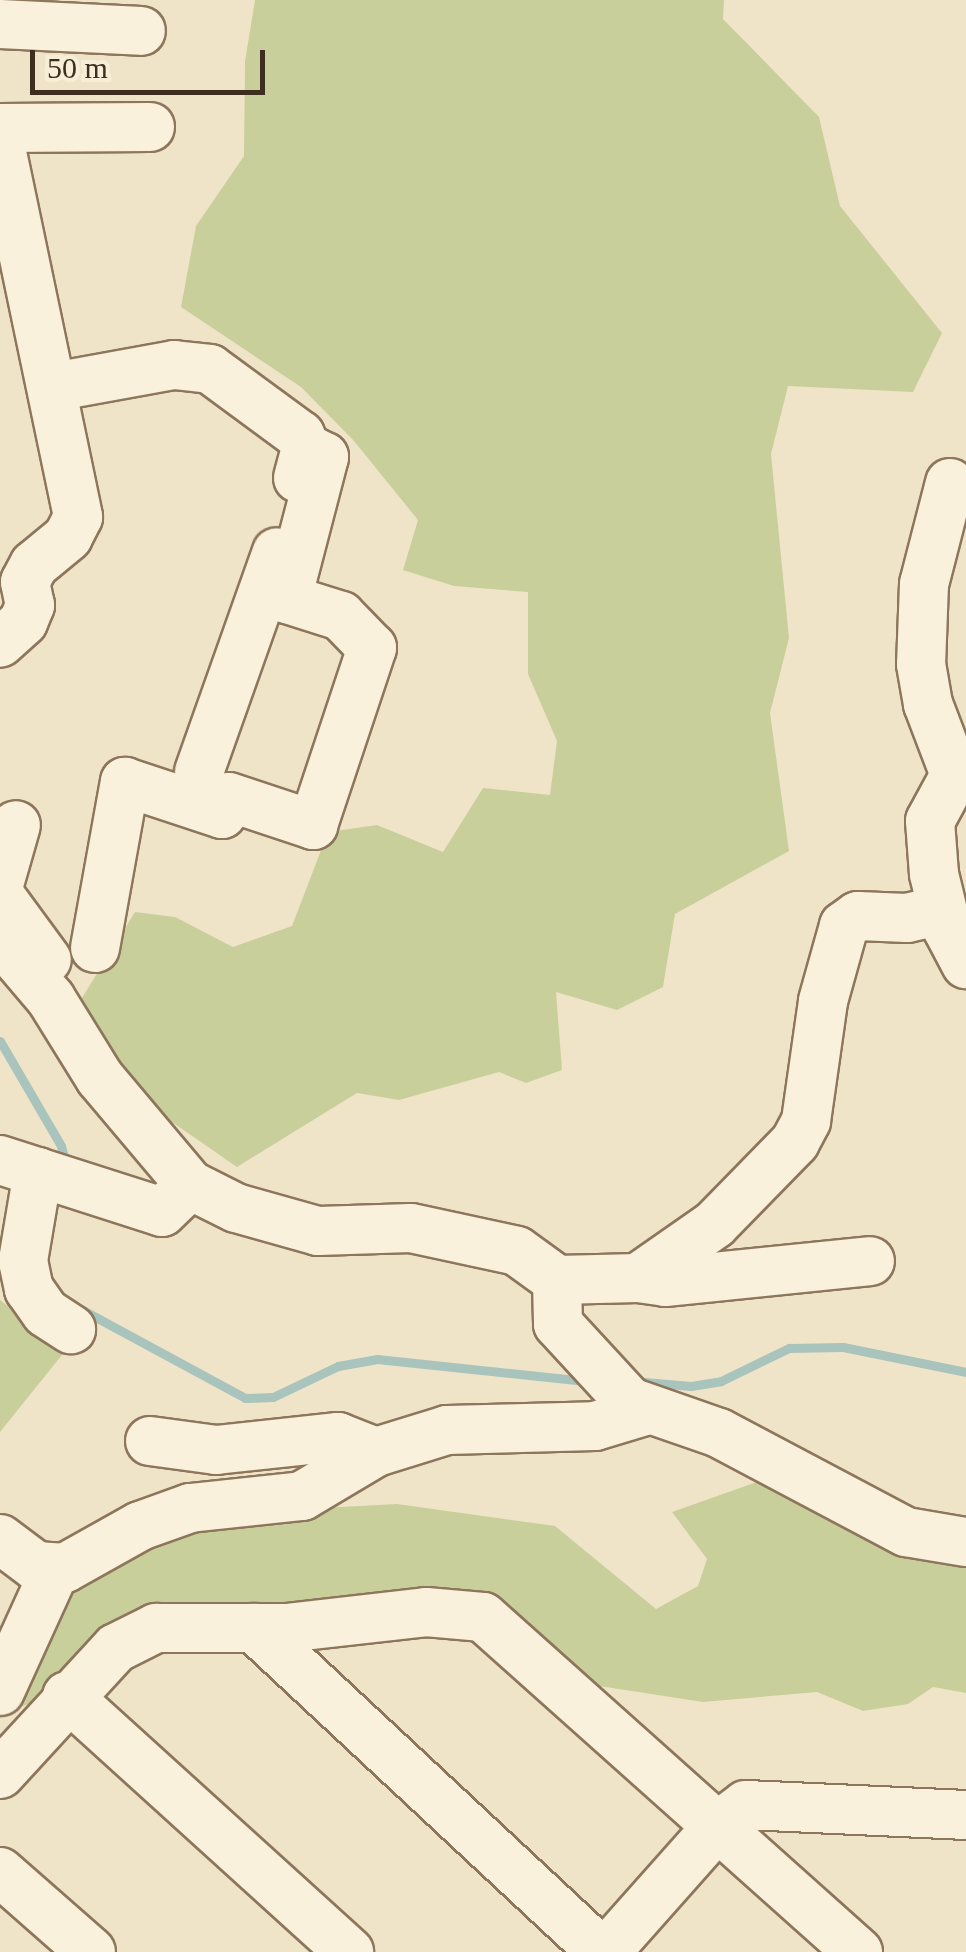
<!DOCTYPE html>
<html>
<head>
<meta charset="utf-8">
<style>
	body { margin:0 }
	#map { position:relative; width:966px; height:1952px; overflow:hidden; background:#f0e4c8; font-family:"Times New Roman",serif }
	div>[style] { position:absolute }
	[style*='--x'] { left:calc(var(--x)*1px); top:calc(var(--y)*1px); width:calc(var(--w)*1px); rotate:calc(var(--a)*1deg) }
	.green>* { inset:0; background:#c9cf9b }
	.stream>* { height:9px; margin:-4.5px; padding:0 4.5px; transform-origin:4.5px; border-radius:4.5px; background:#a9c4bc }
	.roads { filter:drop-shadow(2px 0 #8d765c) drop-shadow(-2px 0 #8d765c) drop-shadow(0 2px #8d765c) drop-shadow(0 -2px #8d765c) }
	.minor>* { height:48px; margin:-24px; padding:0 24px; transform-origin:24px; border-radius:24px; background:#faf1dc }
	span { translate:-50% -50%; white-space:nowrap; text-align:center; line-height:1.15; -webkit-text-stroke:8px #f7eed8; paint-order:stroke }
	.scale { position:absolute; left:30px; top:50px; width:235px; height:45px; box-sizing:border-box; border:5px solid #3d2e20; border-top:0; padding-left:12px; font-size:30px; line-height:35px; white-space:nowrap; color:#3d2e20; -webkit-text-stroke:8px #f7eed8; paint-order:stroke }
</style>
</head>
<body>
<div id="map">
	<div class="green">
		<i style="clip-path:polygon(255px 0,724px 0,723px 19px,819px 117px,840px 206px,942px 333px,913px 392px,788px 386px,771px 454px,789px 638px,770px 713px,789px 851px,675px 914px,663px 987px,617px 1010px,556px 992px,562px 1070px,526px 1083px,499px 1072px,399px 1100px,357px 1093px,237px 1167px,143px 1102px,77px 1006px,135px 912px,175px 917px,233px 947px,292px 926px,328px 832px,377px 825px,443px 852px,483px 788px,550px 795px,557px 741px,528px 674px,528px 592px,454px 586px,403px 570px,418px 520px,354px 441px,301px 387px,181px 307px,196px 226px,244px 156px,245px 61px)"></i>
		<i style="clip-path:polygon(0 1300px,66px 1350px,0 1432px)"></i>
		<i style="clip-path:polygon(771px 1477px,966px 1565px,966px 1693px,933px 1687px,908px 1704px,863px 1711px,817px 1692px,703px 1702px,593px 1685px,481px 1594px,113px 1628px,40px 1700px,0 1714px,0 1646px,142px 1532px,265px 1511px,397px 1504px,555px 1526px,656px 1609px,698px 1586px,707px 1559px,672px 1512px)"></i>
	</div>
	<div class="stream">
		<i style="--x:0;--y:1041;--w:121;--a:59.8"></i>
		<i style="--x:61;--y:1146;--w:20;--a:75"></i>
		<i style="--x:77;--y:1307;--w:191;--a:28.4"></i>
		<i style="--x:245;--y:1398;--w:28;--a:-2"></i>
		<i style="--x:273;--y:1397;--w:72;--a:-25.5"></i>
		<i style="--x:338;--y:1366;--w:40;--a:-10"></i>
		<i style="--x:377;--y:1359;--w:212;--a:6"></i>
		<i style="--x:633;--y:1381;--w:58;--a:4.9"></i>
		<i style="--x:691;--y:1386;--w:30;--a:-9"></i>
		<i style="--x:721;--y:1381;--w:76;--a:-25.9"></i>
		<i style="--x:789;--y:1348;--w:54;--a:-1.1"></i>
		<i style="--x:843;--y:1347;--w:126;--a:11.5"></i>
	</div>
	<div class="roads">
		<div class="minor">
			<i style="--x:0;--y:24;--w:141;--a:2.8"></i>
			<i style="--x:0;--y:128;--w:150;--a:-0.4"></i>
			<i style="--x:0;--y:143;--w:382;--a:78.2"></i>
			<i style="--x:78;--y:517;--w:22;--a:117"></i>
			<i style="--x:68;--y:537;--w:44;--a:140.5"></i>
			<i style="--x:34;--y:565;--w:19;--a:118"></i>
			<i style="--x:25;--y:582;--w:24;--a:78"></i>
			<i style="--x:30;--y:605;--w:18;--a:112"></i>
			<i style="--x:23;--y:622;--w:31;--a:138"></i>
			<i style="--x:53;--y:387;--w:123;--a:-10.3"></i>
			<i style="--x:174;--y:365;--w:36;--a:6"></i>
			<i style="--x:210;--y:369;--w:112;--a:36.3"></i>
			<i style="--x:300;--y:435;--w:14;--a:65"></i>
			<i style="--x:306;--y:448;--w:31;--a:105"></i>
			<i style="--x:950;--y:483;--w:104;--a:104.4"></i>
			<i style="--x:924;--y:584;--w:80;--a:92.1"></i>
			<i style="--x:921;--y:664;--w:41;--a:80.1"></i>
			<i style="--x:928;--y:704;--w:76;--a:69.2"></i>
			<i style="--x:955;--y:775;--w:52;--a:118.5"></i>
			<i style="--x:930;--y:821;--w:53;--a:85.7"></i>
			<i style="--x:934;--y:874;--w:56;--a:76.5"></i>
			<i style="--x:947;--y:928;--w:41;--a:62.2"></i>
			<i style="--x:199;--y:772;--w:233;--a:-70.5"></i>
			<i style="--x:0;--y:881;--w:58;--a:-74.1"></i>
			<i style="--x:0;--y:896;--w:79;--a:53.7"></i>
			<i style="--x:0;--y:939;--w:79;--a:49.6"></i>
			<i style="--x:51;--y:999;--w:93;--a:58.2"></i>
			<i style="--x:100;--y:1078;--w:140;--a:49.9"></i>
			<i style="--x:190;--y:1185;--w:51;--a:26.6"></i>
			<i style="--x:236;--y:1208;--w:85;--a:15.7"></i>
			<i style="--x:318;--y:1231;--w:93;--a:-1.8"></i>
			<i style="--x:411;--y:1228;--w:108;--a:12.2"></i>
			<i style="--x:517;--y:1251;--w:49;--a:35.9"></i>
			<i style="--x:557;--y:1280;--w:44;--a:88.7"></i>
			<i style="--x:558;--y:1324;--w:106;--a:47.3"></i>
			<i style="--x:630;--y:1402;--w:94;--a:19.2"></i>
			<i style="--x:719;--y:1433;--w:212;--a:27.9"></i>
			<i style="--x:906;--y:1532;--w:61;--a:9.5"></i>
			<i style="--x:95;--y:948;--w:169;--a:-79.8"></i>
			<i style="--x:125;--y:782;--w:102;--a:18.3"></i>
			<i style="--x:222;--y:814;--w:18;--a:-68"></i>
			<i style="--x:229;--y:797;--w:89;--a:18.4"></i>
			<i style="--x:313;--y:825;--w:187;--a:-71.6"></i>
			<i style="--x:372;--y:648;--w:45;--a:-134.1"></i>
			<i style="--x:341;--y:616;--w:57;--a:-162.5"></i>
			<i style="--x:287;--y:599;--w:147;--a:-75.4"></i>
			<i style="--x:324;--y:457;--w:20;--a:-153"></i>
			<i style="--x:0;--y:1160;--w:170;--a:17.8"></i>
			<i style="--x:162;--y:1212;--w:39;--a:-44"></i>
			<i style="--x:38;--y:1172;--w:90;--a:99.6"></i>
			<i style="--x:23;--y:1261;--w:29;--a:78"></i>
			<i style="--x:29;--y:1289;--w:29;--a:55"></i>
			<i style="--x:46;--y:1313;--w:30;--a:33"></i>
			<i style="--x:638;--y:1278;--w:27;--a:8"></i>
			<i style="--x:665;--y:1282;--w:206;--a:-5.8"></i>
			<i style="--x:557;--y:1280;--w:81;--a:-1.4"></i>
			<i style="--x:638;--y:1278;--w:94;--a:-35"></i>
			<i style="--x:715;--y:1224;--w:115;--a:-45.7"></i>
			<i style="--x:795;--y:1142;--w:24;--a:-62"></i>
			<i style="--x:806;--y:1121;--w:121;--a:-81.9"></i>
			<i style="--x:823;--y:1001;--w:78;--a:-74.4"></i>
			<i style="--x:844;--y:926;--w:17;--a:-36"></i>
			<i style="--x:858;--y:916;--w:49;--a:2.3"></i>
			<i style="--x:907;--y:918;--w:36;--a:-13"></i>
			<i style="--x:150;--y:1441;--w:67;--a:7.8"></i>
			<i style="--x:216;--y:1450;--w:123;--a:-6.1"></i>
			<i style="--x:338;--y:1437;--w:41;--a:21.5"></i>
			<i style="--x:0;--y:1539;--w:45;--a:36.9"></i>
			<i style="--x:36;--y:1566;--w:29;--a:4"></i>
			<i style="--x:65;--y:1568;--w:86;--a:-29.2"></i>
			<i style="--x:140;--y:1526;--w:53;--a:-19.8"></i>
			<i style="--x:190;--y:1508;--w:113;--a:-6.1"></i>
			<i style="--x:302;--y:1496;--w:86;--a:-30.7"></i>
			<i style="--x:376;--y:1452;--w:74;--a:-17.2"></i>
			<i style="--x:447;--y:1430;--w:148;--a:-1.5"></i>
			<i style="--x:595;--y:1426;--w:52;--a:-16.7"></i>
			<i style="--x:254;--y:1628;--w:475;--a:43"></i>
			<i style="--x:0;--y:1691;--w:135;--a:-65.5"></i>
			<i style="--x:67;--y:1696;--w:381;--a:42.2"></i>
			<i style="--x:0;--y:1774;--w:171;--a:-47.4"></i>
			<i style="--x:116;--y:1648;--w:45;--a:-26.6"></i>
			<i style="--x:156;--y:1628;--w:130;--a:0"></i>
			<i style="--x:286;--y:1628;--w:141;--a:-6.5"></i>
			<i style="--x:426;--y:1612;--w:57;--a:5"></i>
			<i style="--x:483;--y:1617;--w:503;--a:41.78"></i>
			<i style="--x:0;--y:1872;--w:121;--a:41.3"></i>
			<i style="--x:606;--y:1952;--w:169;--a:-48.4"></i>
			<i style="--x:718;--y:1826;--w:35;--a:-37"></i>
			<i style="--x:746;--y:1805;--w:220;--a:2.6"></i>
		</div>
	</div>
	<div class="scale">50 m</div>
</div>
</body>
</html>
